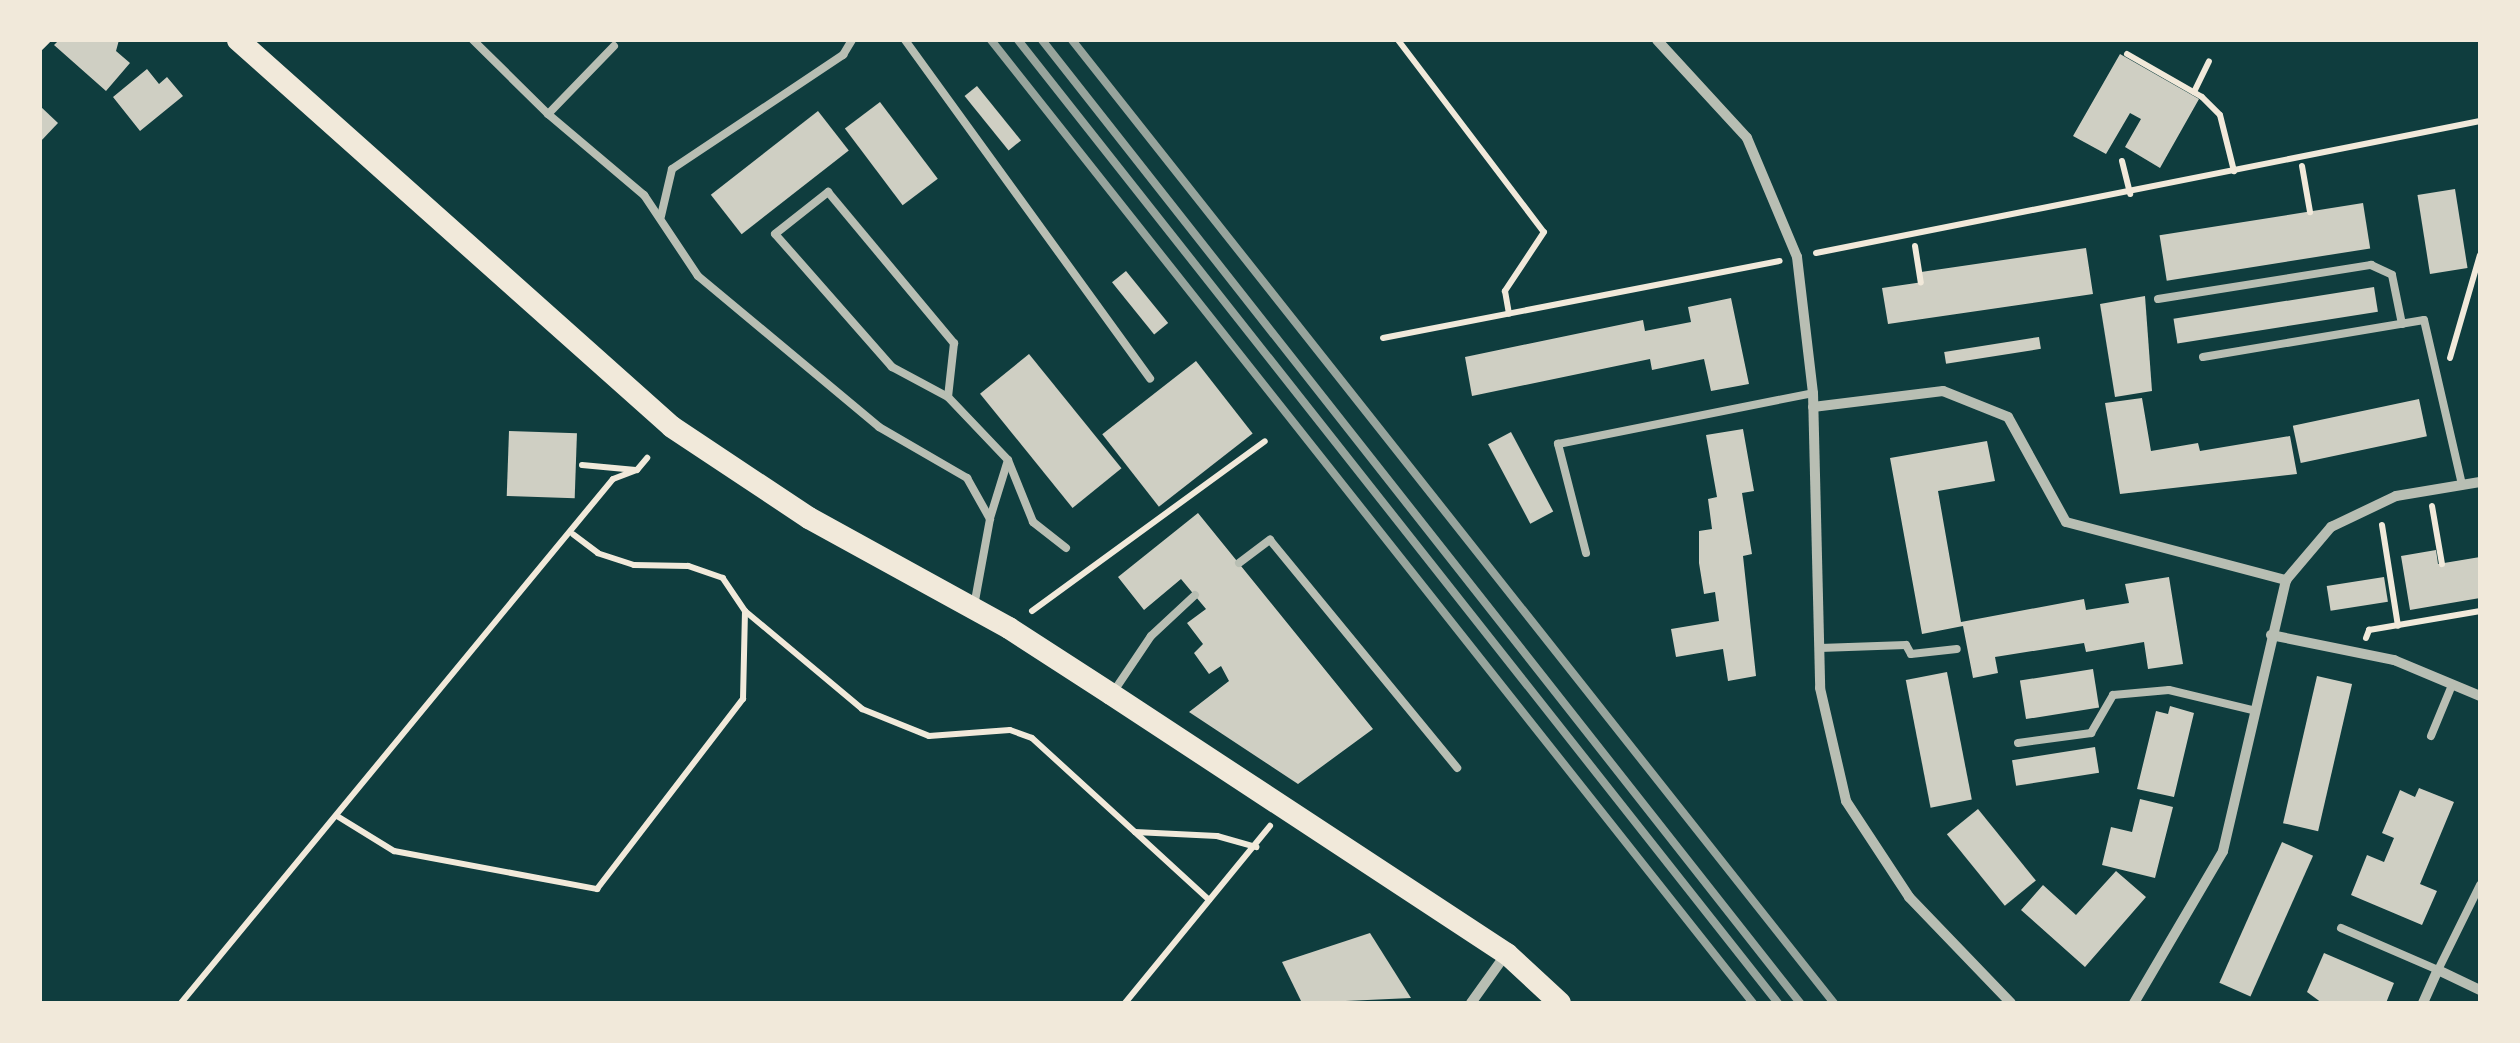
<!DOCTYPE html>
<html>
<head>
<meta charset="utf-8">
<style>
	body { margin:0 }
	#map { position:relative; width:2520px; height:1043px; overflow:hidden; background:#0f3d3e; font-family:"Open Sans",sans-serif }
	div>[style] { position:absolute }
	[style*='--x'] { left:calc(var(--x)*1px); top:calc(var(--y)*1px); width:calc(var(--w)*1px); rotate:calc(var(--a)*1deg) }
	.building>* { inset:0; background:#cfcfc3; transform-origin:0 0 }
	.path>* { height:6px; margin:-3px; padding:0 3px; transform-origin:3px; border-radius:3px; background:#f1e9da }
	.service>* { height:8px; margin:-4px; padding:0 4px; transform-origin:4px; border-radius:4px; background:#b8beb3 }
	.minor>* { height:10px; margin:-5px; padding:0 5px; transform-origin:5px; border-radius:5px; background:#b8beb3 }
	.primary>* { height:22px; margin:-11px; padding:0 11px; transform-origin:11px; border-radius:11px; background:#f1e9da }
	.rail>* { height:8px; margin:-4px; padding:0 4px; transform-origin:4px; border-radius:4px; background:#97a49c }
	span { translate:-50% -50%; white-space:nowrap; text-align:center; line-height:1.15; -webkit-text-stroke:10px #f1e9da; paint-order:stroke }
	.frame { position:absolute; inset:0; border:42px solid #f1e9da; pointer-events:none }
</style>
</head>
<body>
<div id="map">
	<div class="building">
		<i style="clip-path:polygon(59px 40px,119px 40px,116px 51px,130px 63px,106px 91px,54px 45px)"></i>
		<i style="clip-path:polygon(2120px 54px,2199px 99px,2160px 168px,2125px 147px,2141px 119px,2130px 113px,2106px 154px,2073px 136px)"></i>
		<i style="clip-path:polygon(147px 69px,159px 84px,167px 77px,183px 96px,140px 131px,113px 97px)"></i>
		<i style="left:977px;top:86px;width:70px;height:16px;rotate:51deg"></i>
		<i style="left:880px;top:102px;width:96px;height:44px;rotate:53deg"></i>
		<i style="clip-path:polygon(40px 106px,58px 123px,40px 142px)"></i>
		<i style="left:818px;top:111px;width:50px;height:136px;rotate:52deg"></i>
		<i style="left:2455px;top:189px;width:80px;height:38px;rotate:81deg"></i>
		<i style="left:2363px;top:203px;width:46px;height:206px;rotate:81deg"></i>
		<i style="clip-path:polygon(2086px 248px,2093px 294px,1888px 324px,1882px 288px,1923px 282px,1921px 272px)"></i>
		<i style="left:1126px;top:271px;width:67px;height:18px;rotate:51deg"></i>
		<i style="left:2374px;top:287px;width:25px;height:203px;rotate:81deg"></i>
		<i style="clip-path:polygon(2145px 296px,2152px 391px,2115px 397px,2100px 304px)"></i>
		<i style="clip-path:polygon(1731px 298px,1749px 384px,1711px 391px,1704px 359px,1652px 370px,1650px 359px,1472px 396px,1465px 357px,1643px 320px,1645px 331px,1691px 322px,1688px 307px)"></i>
		<i style="left:2039px;top:337px;width:12px;height:96px;rotate:81deg"></i>
		<i style="left:1029px;top:354px;width:147px;height:63px;rotate:51deg"></i>
		<i style="left:1196px;top:361px;width:92px;height:119px;rotate:52deg"></i>
		<i style="clip-path:polygon(2142px 398px,2151px 451px,2198px 443px,2200px 451px,2290px 436px,2297px 474px,2120px 494px,2105px 403px)"></i>
		<i style="left:2419px;top:399px;width:38px;height:129px;rotate:78deg"></i>
		<i style="clip-path:polygon(1743px 429px,1754px 491px,1742px 493px,1752px 554px,1743px 556px,1756px 676px,1728px 681px,1723px 649px,1676px 657px,1671px 629px,1719px 621px,1715px 592px,1704px 594px,1699px 563px,1699px 531px,1712px 529px,1708px 499px,1717px 497px,1706px 435px)"></i>
		<i style="left:509px;top:431px;width:68px;height:65px;rotate:2deg"></i>
		<i style="left:1511px;top:432px;width:90px;height:26px;rotate:62deg"></i>
		<i style="clip-path:polygon(1987px 441px,1995px 481px,1938px 491px,1961px 622px,2084px 599px,2086px 610px,2129px 603px,2125px 584px,2169px 577px,2183px 664px,2148px 669px,2144px 642px,2086px 652px,2084px 643px,1995px 657px,1998px 673px,1973px 678px,1963px 626px,1922px 634px,1890px 458px)"></i>
		<i style="clip-path:polygon(1198px 513px,1373px 729px,1298px 784px,1189px 712px,1229px 681px,1221px 666px,1209px 674px,1194px 653px,1203px 644px,1187px 623px,1206px 609px,1181px 579px,1144px 610px,1118px 577px)"></i>
		<i style="clip-path:polygon(2436px 550px,2438px 564px,2480px 557px,2480px 598px,2410px 610px,2401px 556px)"></i>
		<i style="left:2384px;top:577px;width:25px;height:58px;rotate:81deg"></i>
		<i style="left:2093px;top:669px;width:39px;height:74px;rotate:81deg"></i>
		<i style="left:1947px;top:672px;width:130px;height:42px;rotate:79deg"></i>
		<i style="left:2317px;top:676px;width:36px;height:151px;rotate:13deg"></i>
		<i style="clip-path:polygon(2170px 706px,2194px 713px,2174px 797px,2137px 789px,2156px 711px,2168px 714px)"></i>
		<i style="left:2095px;top:747px;width:26px;height:84px;rotate:81deg"></i>
		<i style="clip-path:polygon(2419px 788px,2454px 802px,2420px 884px,2437px 891px,2422px 925px,2351px 895px,2367px 855px,2384px 862px,2394px 838px,2382px 833px,2400px 790px,2415px 797px)"></i>
		<i style="clip-path:polygon(2140px 799px,2173px 807px,2155px 878px,2102px 865px,2111px 827px,2132px 832px)"></i>
		<i style="left:1978px;top:809px;width:92px;height:40px;rotate:51deg"></i>
		<i style="left:2282px;top:842px;width:34px;height:154px;rotate:24deg"></i>
		<i style="clip-path:polygon(2116px 871px,2146px 897px,2085px 967px,2021px 910px,2043px 885px,2076px 915px)"></i>
		<i style="clip-path:polygon(1370px 933px,1411px 998px,1302px 1003px,1282px 962px)"></i>
		<i style="clip-path:polygon(2324px 953px,2394px 983px,2386px 1003px,2322px 1003px,2307px 992px)"></i>
	</div>
	<div class="path">
		<i style="--x:1398;--y:40;--w:241;--a:52.8"></i>
		<i style="--x:1544;--y:232;--w:71;--a:123.5"></i>
		<i style="--x:1505;--y:291;--w:23;--a:80"></i>
		<i style="--x:40;--y:48;--w:11;--a:-45"></i>
		<i style="--x:2127;--y:54;--w:86;--a:29.8"></i>
		<i style="--x:2202;--y:97;--w:25;--a:45"></i>
		<i style="--x:2220;--y:115;--w:58;--a:76"></i>
		<i style="--x:2194;--y:92;--w:34;--a:-64"></i>
		<i style="--x:2122;--y:161;--w:34;--a:76"></i>
		<i style="--x:2302;--y:166;--w:47;--a:80.1"></i>
		<i style="--x:1915;--y:246;--w:37;--a:81"></i>
		<i style="--x:1816;--y:253;--w:677;--a:-11.24"></i>
		<i style="--x:1383;--y:338;--w:404;--a:-11"></i>
		<i style="--x:2450;--y:358;--w:107;--a:-73.8"></i>
		<i style="--x:582;--y:465;--w:54;--a:5.3"></i>
		<i style="--x:2432;--y:506;--w:59;--a:80.2"></i>
		<i style="--x:2382;--y:525;--w:102;--a:81"></i>
		<i style="--x:745;--y:611;--w:153;--a:39.9"></i>
		<i style="--x:862;--y:709;--w:72;--a:21.9"></i>
		<i style="--x:929;--y:736;--w:81;--a:-4.2"></i>
		<i style="--x:1010;--y:730;--w:23;--a:20"></i>
		<i style="--x:1032;--y:738;--w:139;--a:42.4"></i>
		<i style="--x:1135;--y:832;--w:82;--a:2.8"></i>
		<i style="--x:1217;--y:836;--w:41;--a:15.8"></i>
		<i style="--x:1032;--y:611;--w:288;--a:-36.1"></i>
		<i style="--x:2366;--y:638;--w:9;--a:-69"></i>
		<i style="--x:2369;--y:630;--w:113;--a:-9.7"></i>
		<i style="--x:337;--y:816;--w:67;--a:31.6"></i>
		<i style="--x:394;--y:851;--w:207;--a:10.6"></i>
		<i style="--x:597;--y:889;--w:240;--a:-52.5"></i>
		<i style="--x:743;--y:699;--w:88;--a:-88.7"></i>
		<i style="--x:745;--y:611;--w:40;--a:-124"></i>
		<i style="--x:723;--y:578;--w:37;--a:-161"></i>
		<i style="--x:688;--y:566;--w:54;--a:-178.9"></i>
		<i style="--x:634;--y:565;--w:38;--a:-162"></i>
		<i style="--x:598;--y:553;--w:31;--a:-143"></i>
		<i style="--x:1136;--y:833;--w:99;--a:42.5"></i>
		<i style="--x:181;--y:1003;--w:679;--a:-50.5"></i>
		<i style="--x:613;--y:479;--w:26;--a:-21"></i>
		<i style="--x:637;--y:470;--w:16;--a:-50"></i>
		<i style="--x:1125;--y:1003;--w:229;--a:-50.7"></i>
	</div>
	<div class="service">
		<i style="--x:473;--y:40;--w:105;--a:44.6"></i>
		<i style="--x:905;--y:40;--w:418;--a:54.1"></i>
		<i style="--x:614;--y:46;--w:95;--a:134.1"></i>
		<i style="--x:548;--y:114;--w:126;--a:40.2"></i>
		<i style="--x:644;--y:195;--w:97;--a:56.3"></i>
		<i style="--x:698;--y:276;--w:236;--a:39.8"></i>
		<i style="--x:879;--y:427;--w:102;--a:30.1"></i>
		<i style="--x:967;--y:478;--w:47;--a:60.7"></i>
		<i style="--x:990;--y:519;--w:88;--a:100.4"></i>
		<i style="--x:661;--y:216;--w:48;--a:-76.8"></i>
		<i style="--x:672;--y:169;--w:206;--a:-33.7"></i>
		<i style="--x:843;--y:55;--w:17;--a:-59"></i>
		<i style="--x:2158;--y:299;--w:216;--a:-9.1"></i>
		<i style="--x:2371;--y:265;--w:23;--a:25"></i>
		<i style="--x:2392;--y:275;--w:50;--a:78.5"></i>
		<i style="--x:2203;--y:357;--w:224;--a:-9.5"></i>
		<i style="--x:2424;--y:320;--w:169;--a:77"></i>
		<i style="--x:948;--y:397;--w:64;--a:-151.8"></i>
		<i style="--x:892;--y:367;--w:177;--a:-131.3"></i>
		<i style="--x:775;--y:234;--w:68;--a:-38.4"></i>
		<i style="--x:828;--y:192;--w:197;--a:50.2"></i>
		<i style="--x:954;--y:343;--w:54;--a:96.3"></i>
		<i style="--x:948;--y:397;--w:87;--a:46.4"></i>
		<i style="--x:1008;--y:460;--w:61;--a:107.2"></i>
		<i style="--x:1008;--y:460;--w:67;--a:68"></i>
		<i style="--x:1033;--y:522;--w:42;--a:38.2"></i>
		<i style="--x:1586;--y:553;--w:113;--a:-104.4"></i>
		<i style="--x:1558;--y:444;--w:260;--a:-11.3"></i>
		<i style="--x:1239;--y:563;--w:39;--a:-37"></i>
		<i style="--x:1270;--y:540;--w:295;--a:50.6"></i>
		<i style="--x:1820;--y:648;--w:86;--a:-2"></i>
		<i style="--x:1906;--y:645;--w:10;--a:61"></i>
		<i style="--x:1911;--y:654;--w:46;--a:-6.2"></i>
		<i style="--x:1114;--y:691;--w:66;--a:-56.1"></i>
		<i style="--x:1151;--y:636;--w:60;--a:-43"></i>
		<i style="--x:2431;--y:736;--w:55;--a:-67.6"></i>
		<i style="--x:2018;--y:743;--w:74;--a:-7.8"></i>
		<i style="--x:2091;--y:733;--w:44;--a:-59.9"></i>
		<i style="--x:2113;--y:695;--w:56;--a:-5.1"></i>
		<i style="--x:2169;--y:690;--w:85;--a:13.5"></i>
		<i style="--x:2341;--y:928;--w:106;--a:23.4"></i>
		<i style="--x:2438;--y:970;--w:95;--a:-63.7"></i>
	</div>
	<div class="minor">
		<i style="--x:1657;--y:40;--w:133;--a:47.4"></i>
		<i style="--x:1747;--y:138;--w:129;--a:67.2"></i>
		<i style="--x:1797;--y:257;--w:137;--a:83.3"></i>
		<i style="--x:1813;--y:393;--w:295;--a:88.6"></i>
		<i style="--x:1820;--y:688;--w:116;--a:77"></i>
		<i style="--x:1846;--y:801;--w:115;--a:56.7"></i>
		<i style="--x:1909;--y:897;--w:147;--a:46.1"></i>
		<i style="--x:1813;--y:407;--w:131;--a:-7"></i>
		<i style="--x:1943;--y:391;--w:70;--a:21.8"></i>
		<i style="--x:2008;--y:417;--w:120;--a:61.1"></i>
		<i style="--x:2066;--y:522;--w:228;--a:14.8"></i>
		<i style="--x:2271;--y:635;--w:126;--a:11.5"></i>
		<i style="--x:2394;--y:660;--w:93;--a:22.7"></i>
		<i style="--x:1471;--y:1003;--w:60;--a:-54.5"></i>
		<i style="--x:2134;--y:1003;--w:176;--a:-59.6"></i>
		<i style="--x:2223;--y:851;--w:278;--a:-76.9"></i>
		<i style="--x:2286;--y:580;--w:70;--a:-49.7"></i>
		<i style="--x:2331;--y:527;--w:72;--a:-25.5"></i>
		<i style="--x:2396;--y:496;--w:85;--a:-9.5"></i>
		<i style="--x:2423;--y:1003;--w:36;--a:-66"></i>
		<i style="--x:2438;--y:970;--w:47;--a:25.5"></i>
	</div>
	<div class="primary">
		<i style="--x:238;--y:40;--w:581;--a:41.72"></i>
		<i style="--x:672;--y:427;--w:164;--a:33.6"></i>
		<i style="--x:809;--y:518;--w:228;--a:28.8"></i>
		<i style="--x:1009;--y:628;--w:121;--a:32.9"></i>
		<i style="--x:1111;--y:694;--w:474;--a:33.3"></i>
		<i style="--x:1507;--y:954;--w:72;--a:42.8"></i>
	</div>
	<div class="rail">
		<i style="--x:991;--y:40;--w:1228;--a:51.65"></i>
		<i style="--x:1018;--y:40;--w:1227;--a:51.72"></i>
		<i style="--x:1042;--y:40;--w:1226;--a:51.79"></i>
		<i style="--x:1072;--y:40;--w:1228;--a:51.65"></i>
	</div>
	<div class="frame"></div>
</div>
</body>
</html>
